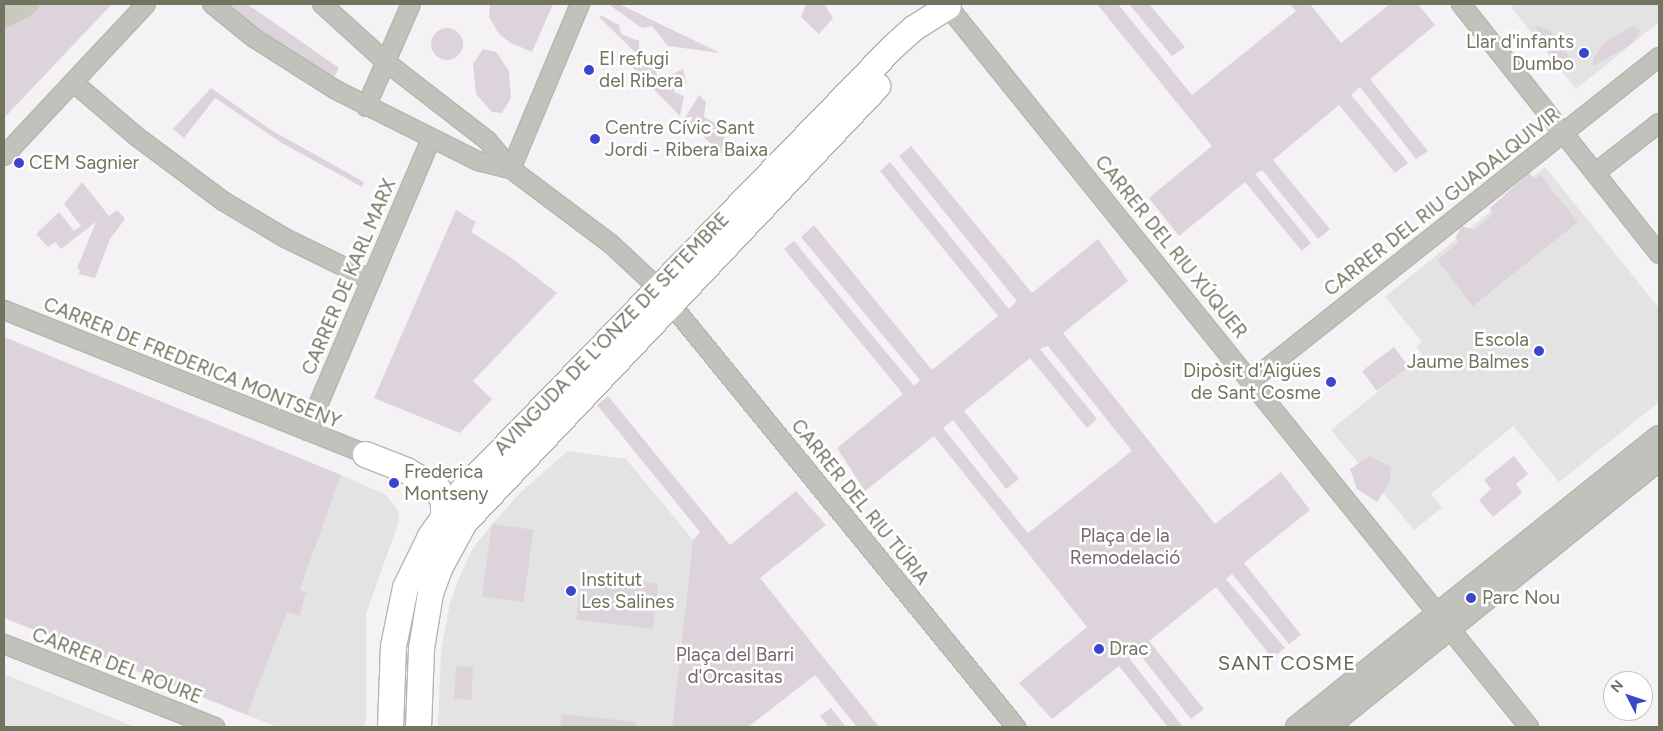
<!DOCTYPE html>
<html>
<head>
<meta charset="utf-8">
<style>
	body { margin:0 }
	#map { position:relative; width:1663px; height:731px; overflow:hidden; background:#f4f2f5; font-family:Figtree,sans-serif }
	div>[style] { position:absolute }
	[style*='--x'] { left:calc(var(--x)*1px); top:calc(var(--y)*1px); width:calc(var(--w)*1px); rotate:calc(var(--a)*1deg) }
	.built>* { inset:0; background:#e4e3e3 }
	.green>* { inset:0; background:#dcd4da; transform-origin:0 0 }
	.round { border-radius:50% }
	.water>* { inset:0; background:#c9c9bd }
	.roads { filter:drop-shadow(1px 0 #b5b6ad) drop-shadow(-1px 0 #b5b6ad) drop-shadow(0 1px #b5b6ad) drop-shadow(0 -1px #b5b6ad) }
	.minor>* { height:18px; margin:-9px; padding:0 9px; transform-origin:9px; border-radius:9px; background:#c1c2bb }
	.tertiary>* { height:22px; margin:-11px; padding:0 11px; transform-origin:11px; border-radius:11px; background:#c1c2bb }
	.secondary>* { height:25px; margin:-12.5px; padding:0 12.5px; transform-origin:12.5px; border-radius:12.5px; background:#fff }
	.dots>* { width:14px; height:14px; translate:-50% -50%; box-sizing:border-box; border:2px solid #fff; border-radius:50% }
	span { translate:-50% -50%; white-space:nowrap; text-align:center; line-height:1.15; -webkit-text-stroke:5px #fff; paint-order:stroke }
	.poi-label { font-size:19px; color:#71745f }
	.right { translate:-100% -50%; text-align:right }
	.left { translate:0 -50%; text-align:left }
	.street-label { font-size:19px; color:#71745f }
	.park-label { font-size:19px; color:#78666f }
	.neighbourhood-label { font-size:20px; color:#636655; letter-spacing:1px }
	.frame { position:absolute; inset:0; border:5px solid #71745f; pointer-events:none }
	.north { position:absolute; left:1603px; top:671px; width:50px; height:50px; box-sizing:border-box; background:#fff; border:1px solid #c6c7bf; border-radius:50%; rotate:311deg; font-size:14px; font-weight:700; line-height:20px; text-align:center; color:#71745f }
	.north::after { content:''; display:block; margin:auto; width:18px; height:22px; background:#3c46cc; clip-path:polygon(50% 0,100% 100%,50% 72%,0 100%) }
</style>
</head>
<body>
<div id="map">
	<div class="built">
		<i style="clip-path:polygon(1515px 4px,1659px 4px,1659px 22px,1576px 89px,1511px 7px)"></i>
		<i style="clip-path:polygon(1545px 167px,1659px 308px,1659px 402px,1559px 482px,1513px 426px,1431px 494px,1442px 508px,1414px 530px,1331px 430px,1423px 355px,1416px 347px,1422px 342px,1385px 297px)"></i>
		<i style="clip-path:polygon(568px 451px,626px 459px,693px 540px,672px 727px,438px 727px,441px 650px,450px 603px,459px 578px,473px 548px,494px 522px,521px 492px)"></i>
		<i style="clip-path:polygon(341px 475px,386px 495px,398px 510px,399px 521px,366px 614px,366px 720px,364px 727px,278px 727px,247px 715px,287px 612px,300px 616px,306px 592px,300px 591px)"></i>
		<i style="clip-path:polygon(4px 674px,135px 727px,4px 727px)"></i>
	</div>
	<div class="green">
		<i style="clip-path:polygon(4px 4px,112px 4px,4px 118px)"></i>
		<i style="clip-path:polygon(222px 4px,247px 4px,339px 68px,331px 82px)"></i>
		<i style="clip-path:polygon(490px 4px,553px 4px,532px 52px,511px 43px,499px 34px,489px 17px)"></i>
		<i style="clip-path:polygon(608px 4px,619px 4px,720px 53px,668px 46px,652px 26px,642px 28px)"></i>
		<i style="clip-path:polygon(806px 4px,824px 4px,833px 18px,819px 34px,801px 17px)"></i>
		<i style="clip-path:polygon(1097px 4px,1118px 4px,1192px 95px,1296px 11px,1290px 4px,1310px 4px,1341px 43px,1390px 4px,1418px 4px,1435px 25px,1370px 79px,1428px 151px,1416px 159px,1360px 87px,1351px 95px,1408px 163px,1395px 173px,1339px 105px,1273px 160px,1330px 229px,1318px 239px,1262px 170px,1255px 174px,1311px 243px,1302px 251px,1245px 182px,1179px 236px,1149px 198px,1212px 146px)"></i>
		<i style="clip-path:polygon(1129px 4px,1149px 4px,1185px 47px,1172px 56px)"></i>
		<i style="clip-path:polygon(602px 16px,619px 25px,621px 34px,639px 41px,639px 51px,652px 54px,658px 80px,683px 69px,686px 83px,674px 83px,674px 92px,684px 96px,680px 116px,630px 65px,639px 56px,599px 17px)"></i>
		<i style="clip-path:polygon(1536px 25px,1549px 30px,1563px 47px,1570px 58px,1566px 68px,1555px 61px,1537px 36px)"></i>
		<i style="clip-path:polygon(1633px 26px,1640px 31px,1630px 45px,1593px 66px,1593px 58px,1606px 41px)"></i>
		<i class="round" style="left:431px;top:28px;width:32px;height:32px"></i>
		<i style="clip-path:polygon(483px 49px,496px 52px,509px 71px,511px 98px,502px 113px,492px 112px,476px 94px,473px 64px)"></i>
		<i style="clip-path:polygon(211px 88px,271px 130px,364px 182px,362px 187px,282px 143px,215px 98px,184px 138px,173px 129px)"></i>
		<i style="clip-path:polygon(699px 95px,706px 102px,704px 117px,726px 129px,721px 154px,685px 118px)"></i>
		<i style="clip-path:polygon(evenodd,911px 146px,1032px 293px,1098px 239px,1128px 281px,1063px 333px,1215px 524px,1281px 472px,1310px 510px,1244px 563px,1301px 635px,1289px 644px,1232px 574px,1226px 579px,1285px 648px,1272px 658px,1216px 587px,1149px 641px,1204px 709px,1191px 719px,1137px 651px,1129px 658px,1183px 727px,1168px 727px,1119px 666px,1052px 719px,1019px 683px,1087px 627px,934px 436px,865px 491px,837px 448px,903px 394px,784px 249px,794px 241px,914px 386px,920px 380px,801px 237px,814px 225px,932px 370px,998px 316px,880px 171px,890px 162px,1009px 309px,1017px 301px,899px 156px,911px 146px,1048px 346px,1132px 451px,1028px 533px,943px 428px,953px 420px,1006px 489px,1019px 479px,964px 411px,1030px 358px,1087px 428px,1097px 419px,1040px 349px,1048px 346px)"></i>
		<i style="clip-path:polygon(1529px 173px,1535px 179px,1540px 175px,1578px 222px,1473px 306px,1437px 260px,1459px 242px,1455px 238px,1462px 226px,1474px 230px,1493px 214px,1490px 208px)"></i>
		<i style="clip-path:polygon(82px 182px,109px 216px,117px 210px,125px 219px,110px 239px,95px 278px,79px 274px,80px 270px,77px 268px,96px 222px,61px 249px,55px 242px,48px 247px,36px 234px,59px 212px,74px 231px,81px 226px,64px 204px)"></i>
		<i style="clip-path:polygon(456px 210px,476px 222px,471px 232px,510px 257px,557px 293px,473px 381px,492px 399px,460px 433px,374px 398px)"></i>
		<i style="clip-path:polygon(4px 337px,341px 475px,300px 590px,306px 592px,300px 616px,287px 612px,247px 715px,4px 618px)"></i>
		<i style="left:1394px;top:347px;width:25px;height:40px;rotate:53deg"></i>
		<i style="clip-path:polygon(608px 396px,730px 545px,796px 491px,826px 525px,760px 578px,879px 727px,857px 727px,815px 675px,748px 727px,672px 727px,693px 540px,700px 532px,597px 405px)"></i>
		<i style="clip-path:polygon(1370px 456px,1391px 467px,1390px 482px,1377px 502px,1357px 489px,1350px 469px)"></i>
		<i style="clip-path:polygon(1514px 456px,1528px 474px,1516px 484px,1522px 493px,1493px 517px,1479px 500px,1491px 489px,1484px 480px)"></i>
		<i style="left:492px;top:524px;width:42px;height:73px;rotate:8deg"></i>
		<i style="left:582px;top:574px;width:77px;height:46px;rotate:7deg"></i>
		<i style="left:456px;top:666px;width:17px;height:33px;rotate:3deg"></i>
		<i style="clip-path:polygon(831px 708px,846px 727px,829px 727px,820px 716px)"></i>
		<i style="clip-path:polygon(562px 714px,636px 722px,635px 727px,560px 727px)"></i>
	</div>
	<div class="water">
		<i style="clip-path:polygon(4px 4px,39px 4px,39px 8px,30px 16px,4px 29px)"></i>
	</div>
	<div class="roads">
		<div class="minor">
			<i style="--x:212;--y:4;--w:54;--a:39"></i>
			<i style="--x:254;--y:38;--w:97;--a:32.4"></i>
			<i style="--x:336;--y:90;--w:159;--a:26.6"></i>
			<i style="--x:478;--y:161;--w:34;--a:14"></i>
			<i style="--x:322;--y:4;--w:86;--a:42.2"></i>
			<i style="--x:386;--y:62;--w:128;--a:37.7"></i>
			<i style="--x:487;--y:140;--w:38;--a:50"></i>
			<i style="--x:511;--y:169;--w:125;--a:36.9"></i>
			<i style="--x:611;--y:244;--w:63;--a:43.1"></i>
			<i style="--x:657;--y:287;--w:568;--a:50.79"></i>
			<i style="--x:946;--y:4;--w:929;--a:51.12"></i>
			<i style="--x:1461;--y:4;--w:319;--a:51.6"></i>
			<i style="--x:73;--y:82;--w:83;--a:40.6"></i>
			<i style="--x:136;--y:136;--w:109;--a:36.8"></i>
			<i style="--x:223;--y:201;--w:72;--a:30.8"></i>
			<i style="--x:285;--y:238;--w:96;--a:26"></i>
			<i style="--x:366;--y:107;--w:112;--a:-66.4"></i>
			<i style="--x:4;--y:156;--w:208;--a:-46.9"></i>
			<i style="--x:511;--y:169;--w:179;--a:-67.3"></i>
			<i style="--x:1595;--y:173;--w:81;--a:-38"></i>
			<i style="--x:4;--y:310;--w:389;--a:21.7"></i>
			<i style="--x:1252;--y:380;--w:520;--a:-38.44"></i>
			<i style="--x:307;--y:431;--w:317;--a:-67"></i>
			<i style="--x:4;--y:644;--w:227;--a:21.5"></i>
		</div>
		<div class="tertiary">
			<i style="--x:1297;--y:727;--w:464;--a:-38.7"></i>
			<i style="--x:1327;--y:727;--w:427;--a:-38.9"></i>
		</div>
		<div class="secondary">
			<i style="--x:365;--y:454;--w:44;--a:21.3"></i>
			<i style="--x:406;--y:470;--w:37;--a:31"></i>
			<i style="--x:438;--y:489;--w:15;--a:70"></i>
			<i style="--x:443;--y:503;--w:21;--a:90"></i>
			<i style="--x:390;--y:727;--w:81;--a:-87.9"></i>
			<i style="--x:393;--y:646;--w:60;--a:-78.5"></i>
			<i style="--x:405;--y:587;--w:57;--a:-63.9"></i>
			<i style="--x:430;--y:536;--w:56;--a:-55.2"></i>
			<i style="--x:462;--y:490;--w:617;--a:-45.85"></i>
			<i style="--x:892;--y:47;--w:28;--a:-42"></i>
			<i style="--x:913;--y:28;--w:41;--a:-32.2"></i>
			<i style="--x:418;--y:727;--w:79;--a:-87.8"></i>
			<i style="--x:421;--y:648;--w:56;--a:-80.7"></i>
			<i style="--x:430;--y:593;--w:27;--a:-70"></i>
			<i style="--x:439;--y:568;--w:52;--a:-61.5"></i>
			<i style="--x:464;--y:522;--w:601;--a:-46.55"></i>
		</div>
	</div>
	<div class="dots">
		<i style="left:1584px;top:53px;background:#3c46cc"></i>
		<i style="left:589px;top:70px;background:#3c46cc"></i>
		<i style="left:595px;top:139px;background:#3c46cc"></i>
		<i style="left:19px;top:163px;background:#3c46cc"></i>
		<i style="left:1539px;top:351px;background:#3c46cc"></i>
		<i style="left:1331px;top:382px;background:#3c46cc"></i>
		<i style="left:394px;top:483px;background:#3c46cc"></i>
		<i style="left:571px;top:591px;background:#3c46cc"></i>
		<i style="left:1471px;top:598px;background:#3c46cc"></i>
		<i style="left:1099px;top:649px;background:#3c46cc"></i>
	</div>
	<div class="poi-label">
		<span class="right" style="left:1574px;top:53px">Llar d'infants<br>Dumbo</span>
		<span class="left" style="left:599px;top:70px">El refugi<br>del Ribera</span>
		<span class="left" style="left:605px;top:139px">Centre Cívic Sant<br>Jordi - Ribera Baixa</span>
		<span class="left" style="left:29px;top:163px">CEM Sagnier</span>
		<span class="right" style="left:1529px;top:351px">Escola<br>Jaume Balmes</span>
		<span class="right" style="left:1321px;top:382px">Dipòsit d'Aigües<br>de Sant Cosme</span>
		<span class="left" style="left:404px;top:483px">Frederica<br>Montseny</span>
		<span class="left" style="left:581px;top:591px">Institut<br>Les Salines</span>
		<span class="left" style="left:1482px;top:598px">Parc Nou</span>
		<span class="left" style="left:1109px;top:649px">Drac</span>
	</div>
	<div class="street-label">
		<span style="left:1442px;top:202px;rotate:-38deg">CARRER DEL RIU GUADALQUIVIR</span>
		<span style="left:1171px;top:247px;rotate:51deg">CARRER DEL RIU XÚQUER</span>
		<span style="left:349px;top:277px;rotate:-67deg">CARRER DE KARL MARX</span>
		<span style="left:612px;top:334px;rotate:-46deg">AVINGUDA DE L'ONZE DE SETEMBRE</span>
		<span style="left:192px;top:363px;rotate:22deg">CARRER DE FREDERICA MONTSENY</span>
		<span style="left:860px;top:502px;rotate:51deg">CARRER DEL RIU TÚRIA</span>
		<span style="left:117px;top:666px;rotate:21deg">CARRER DEL ROURE</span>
	</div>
	<div class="park-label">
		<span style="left:1125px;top:547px">Plaça de la<br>Remodelació</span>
		<span style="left:735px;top:666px">Plaça del Barri<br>d'Orcasitas</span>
	</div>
	<div class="neighbourhood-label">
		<span style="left:1287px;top:663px">SANT COSME</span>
	</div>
	<div class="frame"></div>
	<div class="north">N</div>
</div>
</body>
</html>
